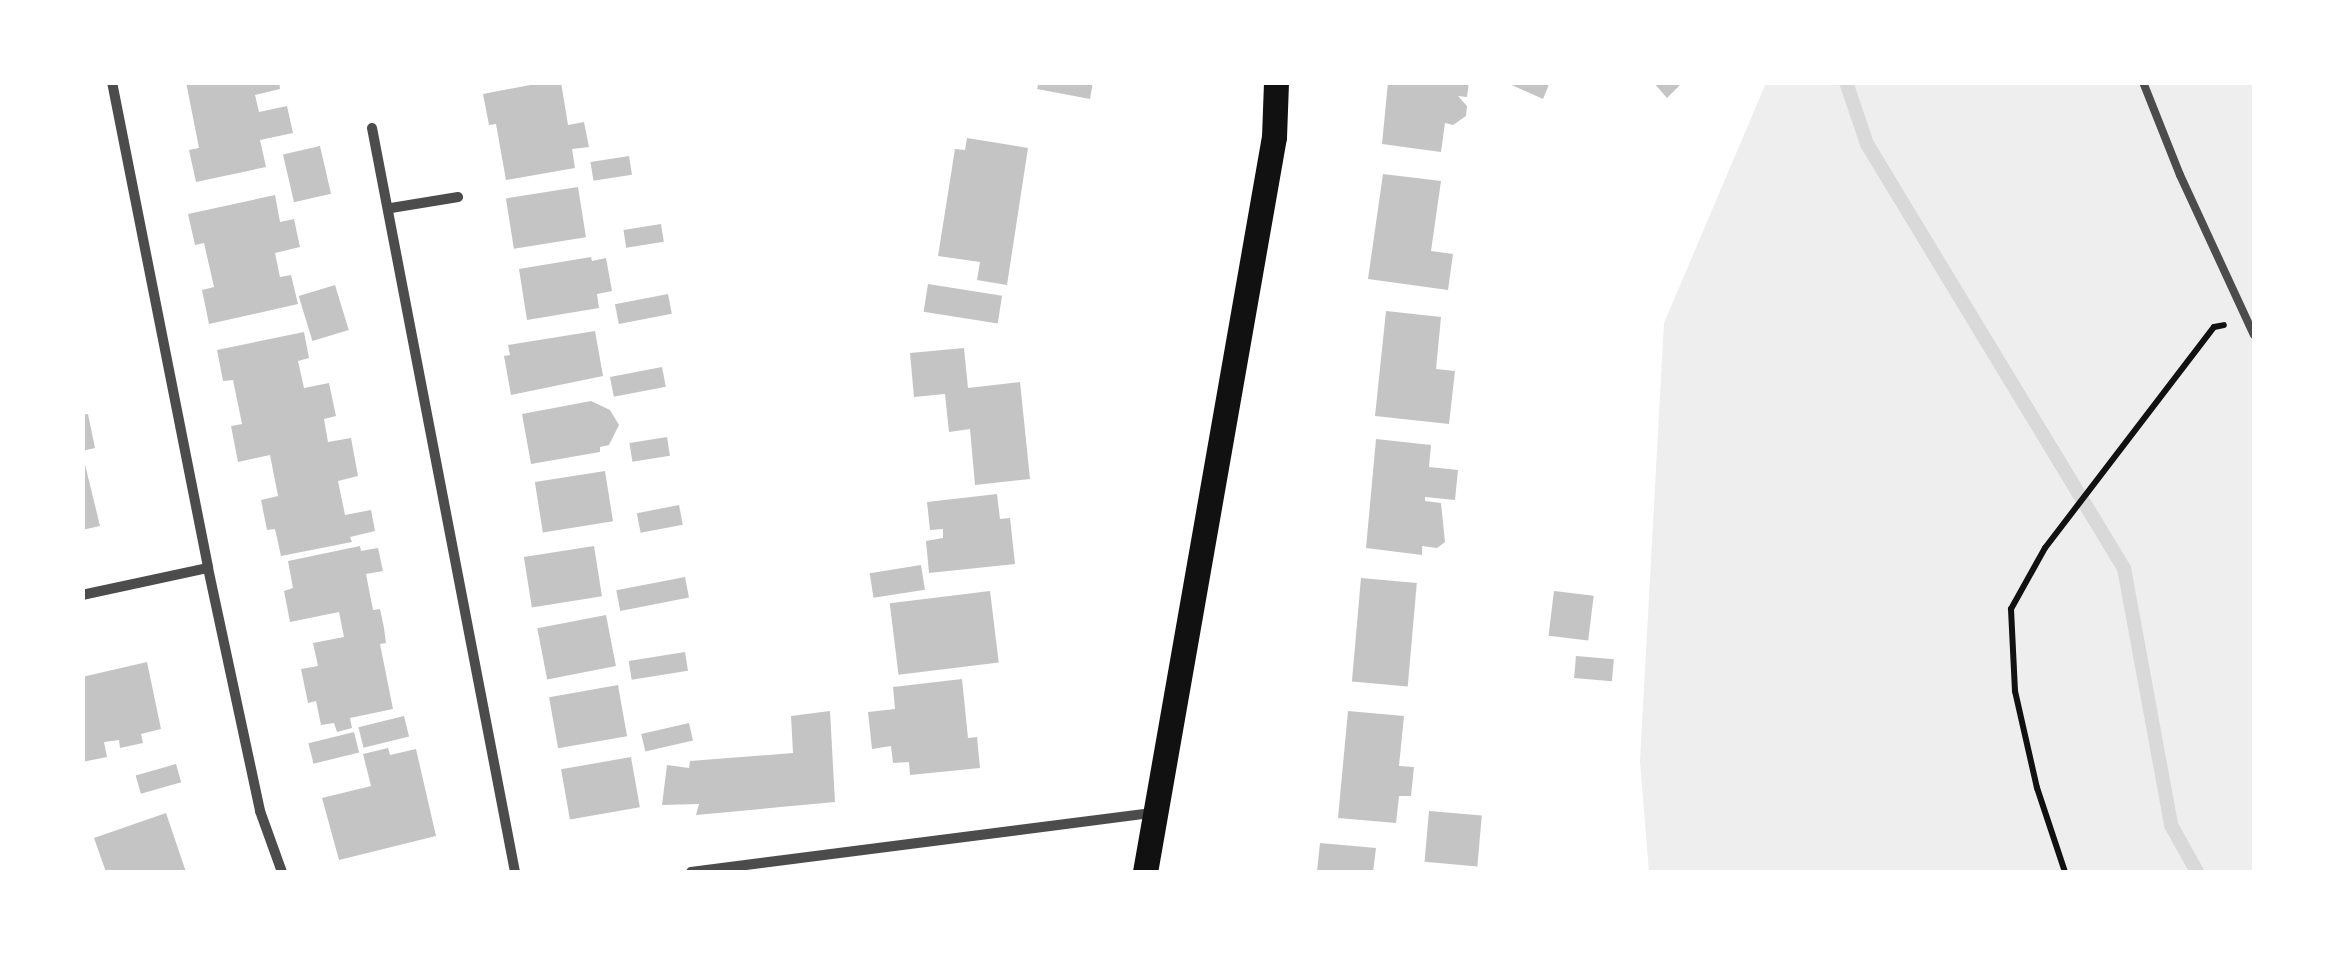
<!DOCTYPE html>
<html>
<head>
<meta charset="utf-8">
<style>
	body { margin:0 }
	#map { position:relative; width:2337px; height:955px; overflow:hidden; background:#fff; font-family:"Fira Sans",sans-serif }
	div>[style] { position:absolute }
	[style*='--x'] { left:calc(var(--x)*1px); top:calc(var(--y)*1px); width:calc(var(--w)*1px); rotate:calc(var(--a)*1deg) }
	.green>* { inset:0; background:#eee }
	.stream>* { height:14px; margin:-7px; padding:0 7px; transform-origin:7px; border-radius:7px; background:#d9d9d9 }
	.building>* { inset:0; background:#c4c4c4; transform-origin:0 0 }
	.path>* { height:6px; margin:-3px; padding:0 3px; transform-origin:3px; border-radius:3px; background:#111 }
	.service>* { height:8px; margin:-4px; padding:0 4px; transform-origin:4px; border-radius:4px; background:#4c4c4c }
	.minor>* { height:10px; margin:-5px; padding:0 5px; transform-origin:5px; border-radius:5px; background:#4c4c4c }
	.primary>* { height:25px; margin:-12.5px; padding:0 12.5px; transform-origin:12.5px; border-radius:12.5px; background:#111 }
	span { translate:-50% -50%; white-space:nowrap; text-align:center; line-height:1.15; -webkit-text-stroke:9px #fff; paint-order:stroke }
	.frame { position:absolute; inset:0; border:85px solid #fff; pointer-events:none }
</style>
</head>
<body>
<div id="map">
	<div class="green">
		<i style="clip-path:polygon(1766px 83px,2254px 83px,2254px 872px,1649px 872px,1640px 761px,1664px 323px)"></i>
	</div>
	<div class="stream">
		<i style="--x:1846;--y:82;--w:65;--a:71.3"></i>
		<i style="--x:1867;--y:144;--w:496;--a:58.8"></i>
		<i style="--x:2124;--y:568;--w:261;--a:79.6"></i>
		<i style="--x:2171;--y:825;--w:54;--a:61"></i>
	</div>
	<div class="building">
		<i style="clip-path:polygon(186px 82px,279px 82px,280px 89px,255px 95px,259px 112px,287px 106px,293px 133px,260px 140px,266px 167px,196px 182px,189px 150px,199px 148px)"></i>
		<i style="clip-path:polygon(546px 82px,561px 82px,568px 125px,584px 122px,589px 147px,572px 149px,575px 168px,506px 180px,496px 124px,489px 125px,483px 94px)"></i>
		<i style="clip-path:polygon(1039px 82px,1093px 82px,1090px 99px,1037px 89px)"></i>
		<i style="clip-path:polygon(1388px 82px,1469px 82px,1467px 97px,1458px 96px,1467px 106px,1466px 116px,1453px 125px,1445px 123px,1441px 152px,1382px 144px)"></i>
		<i style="clip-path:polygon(1505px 82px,1550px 82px,1543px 99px)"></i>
		<i style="clip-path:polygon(1653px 82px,1683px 82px,1667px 98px)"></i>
		<i style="clip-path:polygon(967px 138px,1028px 148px,1007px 285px,977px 280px,980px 262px,938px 256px,955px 149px,965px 150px)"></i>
		<i style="left:320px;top:146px;width:49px;height:38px;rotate:77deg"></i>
		<i style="left:629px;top:156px;width:19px;height:39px;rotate:81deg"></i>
		<i style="clip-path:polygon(1383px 174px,1441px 181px,1431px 251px,1453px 254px,1448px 290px,1368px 279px)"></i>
		<i style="left:578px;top:187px;width:51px;height:73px;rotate:81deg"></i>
		<i style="clip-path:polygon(275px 195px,280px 222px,294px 219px,300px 247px,275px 253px,280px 277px,291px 275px,298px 304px,209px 324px,202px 290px,214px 287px,204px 243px,195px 245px,188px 214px)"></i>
		<i style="left:661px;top:224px;width:18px;height:38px;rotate:81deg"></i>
		<i style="clip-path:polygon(591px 257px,592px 261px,606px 258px,612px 291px,597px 294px,599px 308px,527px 320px,519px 269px)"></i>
		<i style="left:928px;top:284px;width:75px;height:28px;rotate:9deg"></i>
		<i style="left:335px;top:285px;width:47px;height:38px;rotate:73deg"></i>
		<i style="left:668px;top:294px;width:20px;height:54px;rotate:79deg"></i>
		<i style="clip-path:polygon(1386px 311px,1441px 317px,1436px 369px,1455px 371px,1449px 424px,1375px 416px)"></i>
		<i style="clip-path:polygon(595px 331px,603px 376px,511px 395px,504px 356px,510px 355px,508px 345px)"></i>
		<i style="clip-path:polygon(304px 332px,309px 358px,298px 361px,304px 388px,329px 383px,336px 416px,324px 419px,328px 442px,351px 438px,358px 476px,338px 481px,345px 515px,371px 510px,375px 531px,350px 537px,352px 542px,281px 556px,275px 529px,267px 530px,261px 500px,278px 496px,270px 455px,238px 462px,231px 426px,242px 424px,233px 380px,223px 381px,217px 350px)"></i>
		<i style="clip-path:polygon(964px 348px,968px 388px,1020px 382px,1030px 479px,975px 485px,970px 429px,949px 432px,945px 394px,914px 397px,910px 353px)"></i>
		<i style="left:662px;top:367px;width:20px;height:53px;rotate:79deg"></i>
		<i style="clip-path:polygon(591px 401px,610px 410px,619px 425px,609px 445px,600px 447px,600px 452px,531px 464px,522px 414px)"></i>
		<i style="clip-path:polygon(88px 414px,95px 448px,82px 451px,82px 415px)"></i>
		<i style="left:667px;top:437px;width:19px;height:38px;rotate:81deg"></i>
		<i style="clip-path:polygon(1376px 439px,1431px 445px,1429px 467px,1458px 470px,1455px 500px,1425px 497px,1425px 501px,1441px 503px,1445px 542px,1437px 548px,1422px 546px,1422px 555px,1366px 548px)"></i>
		<i style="clip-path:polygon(82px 452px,100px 526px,82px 530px)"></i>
		<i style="left:605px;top:471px;width:51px;height:71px;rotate:81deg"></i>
		<i style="clip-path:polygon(997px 494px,1000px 519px,1010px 518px,1015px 564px,929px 573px,926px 541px,943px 538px,943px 529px,930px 530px,927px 502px)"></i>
		<i style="left:679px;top:505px;width:20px;height:43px;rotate:79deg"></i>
		<i style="clip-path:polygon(360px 546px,361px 551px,378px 548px,383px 571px,366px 574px,373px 610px,380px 609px,384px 628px,386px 643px,380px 644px,393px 709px,350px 718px,352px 728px,337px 732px,334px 723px,321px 725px,316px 701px,308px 703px,301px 669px,318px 666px,313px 643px,344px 637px,339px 612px,290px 622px,284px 591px,293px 588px,288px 561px)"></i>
		<i style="left:594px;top:546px;width:51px;height:71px;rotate:81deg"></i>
		<i style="left:921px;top:565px;width:25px;height:52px;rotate:81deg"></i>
		<i style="left:685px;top:577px;width:21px;height:70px;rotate:79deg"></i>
		<i style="left:1361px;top:578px;width:56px;height:104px;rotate:5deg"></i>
		<i style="left:990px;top:591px;width:72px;height:101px;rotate:83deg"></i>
		<i style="left:1554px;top:591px;width:40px;height:45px;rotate:7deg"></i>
		<i style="left:606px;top:615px;width:52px;height:70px;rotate:79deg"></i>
		<i style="left:685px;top:652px;width:19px;height:57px;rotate:81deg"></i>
		<i style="left:1576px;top:656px;width:38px;height:22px;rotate:5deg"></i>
		<i style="clip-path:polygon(147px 662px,161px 729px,141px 734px,143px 743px,120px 748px,119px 740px,104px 742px,107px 757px,82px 762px,82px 677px)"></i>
		<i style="clip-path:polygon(962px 679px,968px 738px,977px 737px,980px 768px,910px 775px,909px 762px,893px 763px,891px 746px,872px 749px,868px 712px,895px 709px,893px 687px)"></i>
		<i style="left:618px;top:685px;width:52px;height:70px;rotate:80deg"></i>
		<i style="clip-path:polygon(830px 711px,835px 802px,696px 815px,699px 804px,662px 805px,667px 765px,689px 768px,690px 761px,793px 753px,791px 716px)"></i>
		<i style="clip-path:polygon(1348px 711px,1404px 716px,1399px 766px,1414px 767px,1411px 796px,1399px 796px,1396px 823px,1338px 818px)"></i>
		<i style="left:404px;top:716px;width:21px;height:47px;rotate:76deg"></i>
		<i style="left:689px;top:723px;width:18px;height:49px;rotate:77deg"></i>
		<i style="left:354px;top:732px;width:21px;height:47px;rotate:76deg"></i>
		<i style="clip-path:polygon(388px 748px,390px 755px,416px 749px,436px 836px,339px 860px,322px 798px,371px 786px,363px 754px)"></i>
		<i style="left:631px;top:757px;width:51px;height:71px;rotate:80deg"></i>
		<i style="left:176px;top:764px;width:19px;height:42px;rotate:74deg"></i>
		<i style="left:1429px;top:811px;width:53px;height:51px;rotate:5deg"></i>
		<i style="clip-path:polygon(166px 813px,186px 872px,106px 872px,94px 838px)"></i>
		<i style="clip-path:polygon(1320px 843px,1376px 848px,1373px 872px,1317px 872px)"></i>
	</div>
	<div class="path">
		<i style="--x:2065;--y:872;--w:89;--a:-108.4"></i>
		<i style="--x:2037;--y:788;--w:99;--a:-102.8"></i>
		<i style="--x:2015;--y:691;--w:82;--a:-92.8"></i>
		<i style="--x:2011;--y:609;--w:70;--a:-60.9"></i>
		<i style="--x:2045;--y:548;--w:278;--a:-52.6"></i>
		<i style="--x:2214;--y:327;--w:10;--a:-11"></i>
	</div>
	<div class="service">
		<i style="--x:2143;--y:82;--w:100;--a:68.3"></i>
		<i style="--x:2180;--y:175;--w:176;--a:65.2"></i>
	</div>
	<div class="minor">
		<i style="--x:112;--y:82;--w:495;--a:78.8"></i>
		<i style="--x:208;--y:568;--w:249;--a:77.9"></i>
		<i style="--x:260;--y:811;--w:65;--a:70.2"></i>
		<i style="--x:372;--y:128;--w:758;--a:79.12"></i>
		<i style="--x:391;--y:208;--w:68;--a:-9.3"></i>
		<i style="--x:82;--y:595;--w:129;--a:-12.1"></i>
		<i style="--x:691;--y:872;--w:467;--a:-7.3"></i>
	</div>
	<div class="primary">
		<i style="--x:1145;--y:872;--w:746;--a:-80.05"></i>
		<i style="--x:1274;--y:137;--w:55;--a:-87.9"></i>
	</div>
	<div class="frame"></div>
</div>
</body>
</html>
